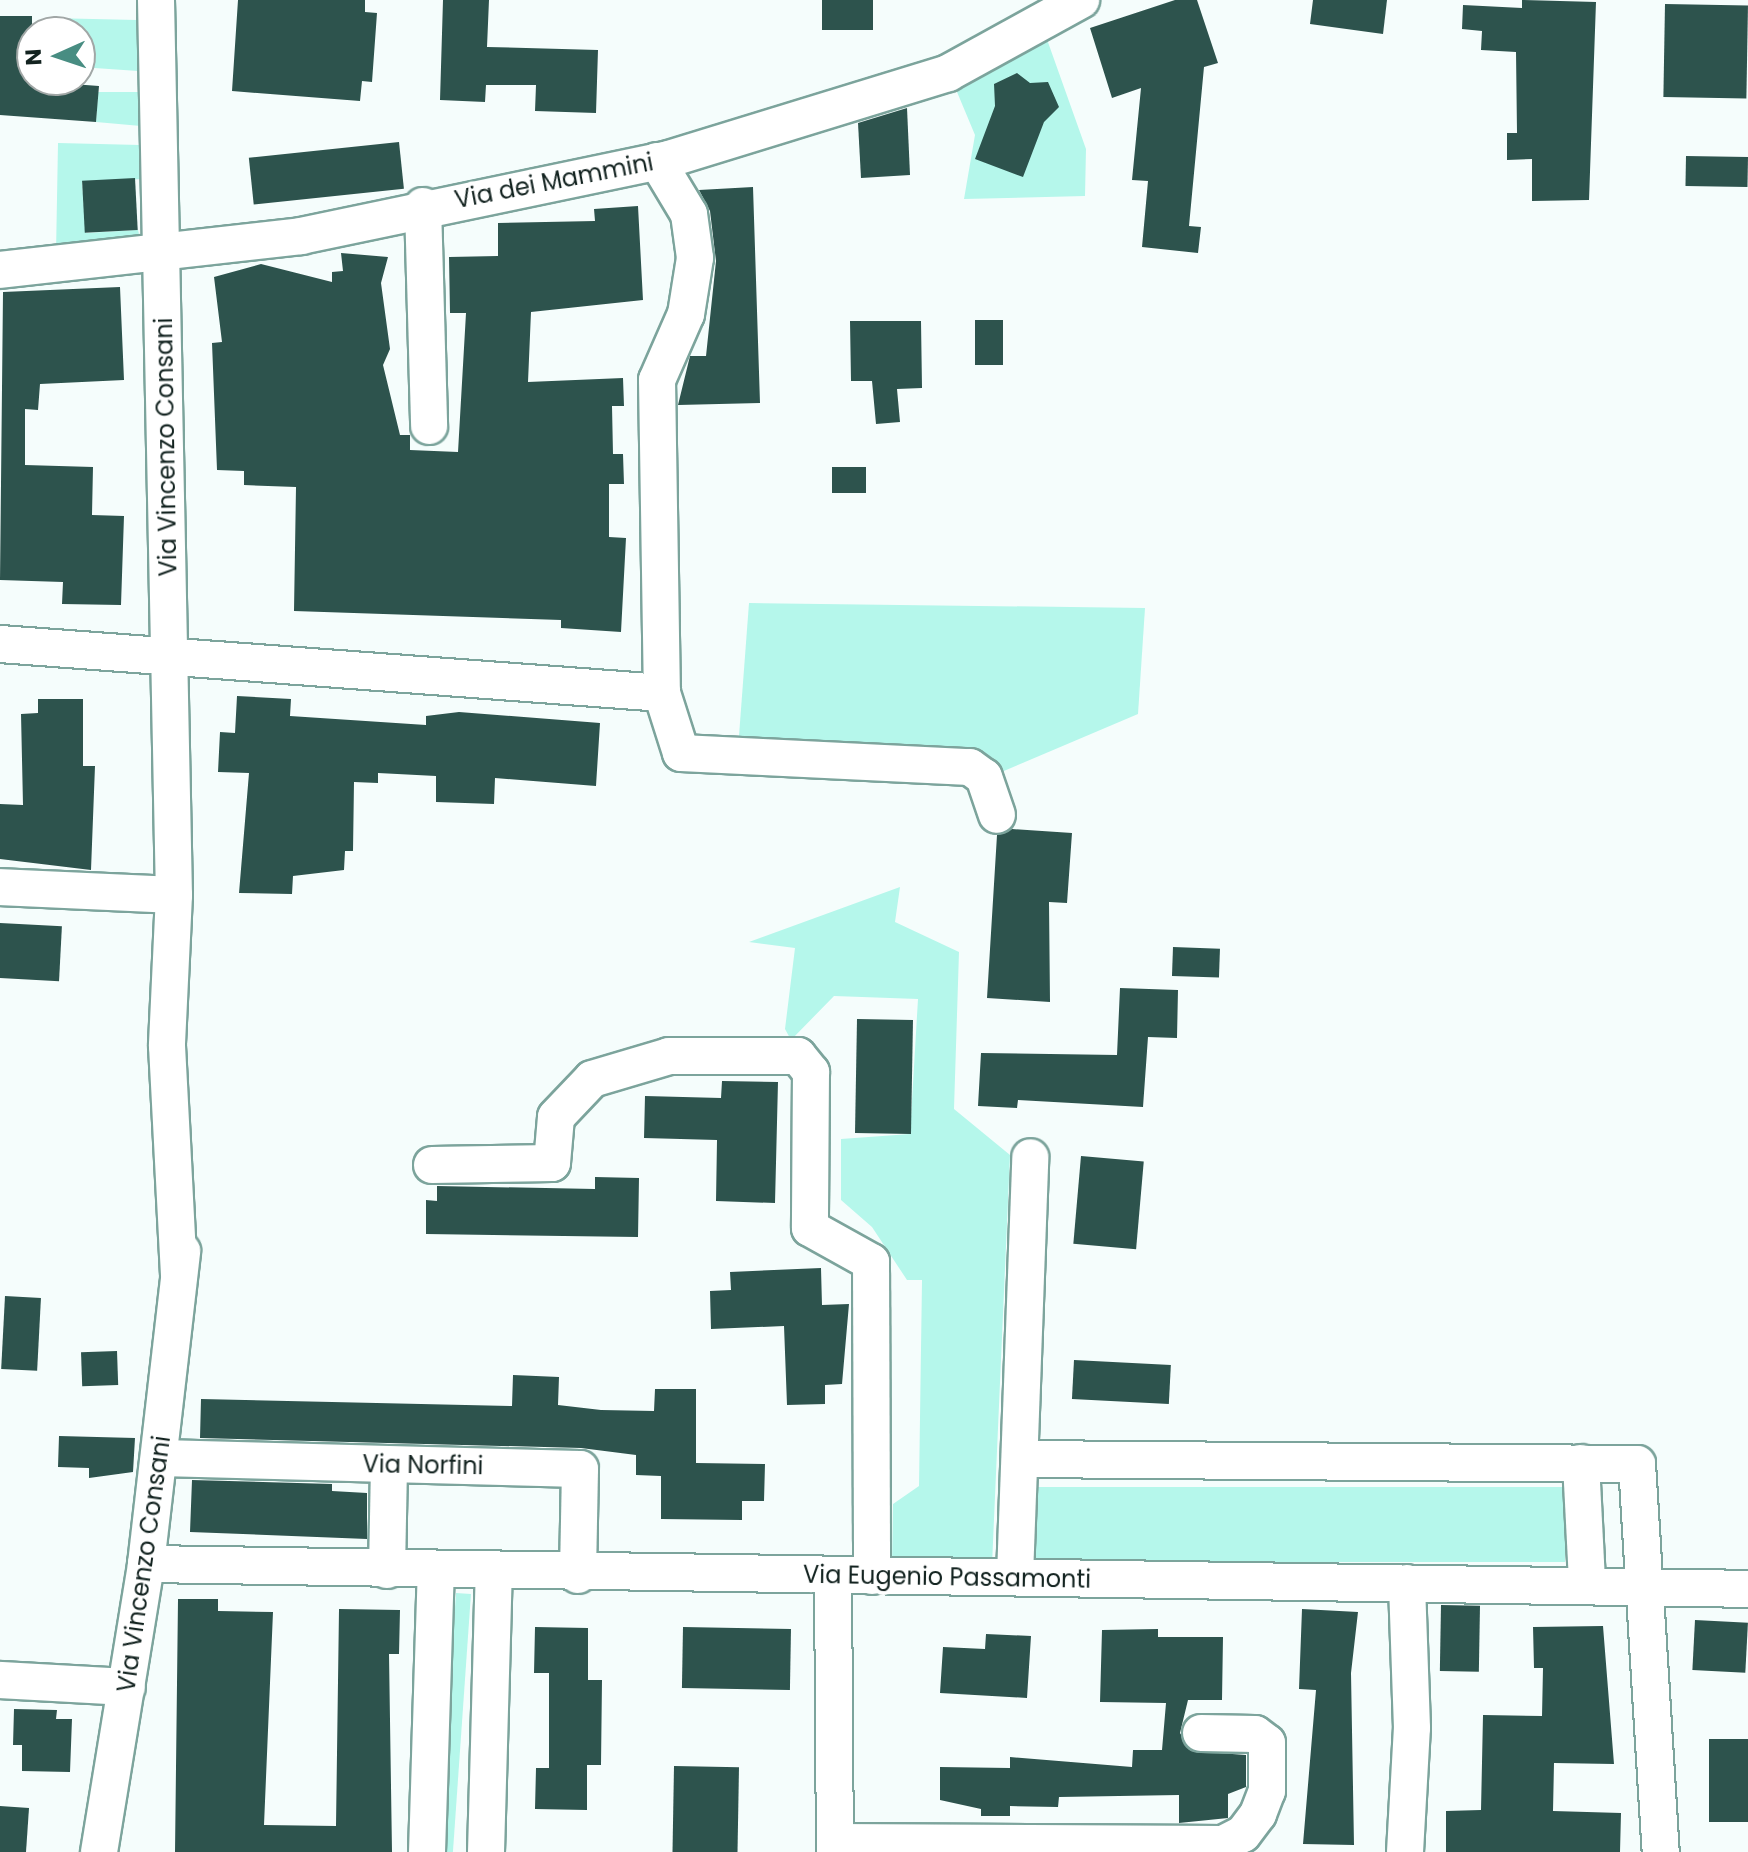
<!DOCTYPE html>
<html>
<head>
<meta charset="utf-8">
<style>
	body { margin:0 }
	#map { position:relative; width:1748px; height:1852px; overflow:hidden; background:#f5fdfc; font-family:Poppins,sans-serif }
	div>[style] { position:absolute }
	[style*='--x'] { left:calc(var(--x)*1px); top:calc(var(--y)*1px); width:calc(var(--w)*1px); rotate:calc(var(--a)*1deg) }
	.green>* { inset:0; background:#b5f7eb; transform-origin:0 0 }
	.building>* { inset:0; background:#2d534d; transform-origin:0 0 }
	.roads { filter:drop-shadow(2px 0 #7ca49c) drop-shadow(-2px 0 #7ca49c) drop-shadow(0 2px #7ca49c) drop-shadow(0 -2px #7ca49c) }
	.minor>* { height:36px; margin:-18px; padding:0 18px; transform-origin:18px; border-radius:18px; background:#fff }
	span { translate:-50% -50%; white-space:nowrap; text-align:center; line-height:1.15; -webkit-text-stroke:8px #fff; paint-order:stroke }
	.street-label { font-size:24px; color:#132320 }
	.north { position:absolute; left:16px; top:16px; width:80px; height:80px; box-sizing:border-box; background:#fff; border:2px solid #a1a7a6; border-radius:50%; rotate:267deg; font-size:22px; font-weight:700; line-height:32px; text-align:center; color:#132320 }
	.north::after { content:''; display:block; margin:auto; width:28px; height:36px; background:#488d82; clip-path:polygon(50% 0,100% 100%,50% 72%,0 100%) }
</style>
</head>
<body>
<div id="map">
	<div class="green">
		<i style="clip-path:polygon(49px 18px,137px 20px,138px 71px,80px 67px,80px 32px,58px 32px)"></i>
		<i style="clip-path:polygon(1044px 31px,1086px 149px,1085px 196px,964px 199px,975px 135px,952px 80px)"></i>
		<i style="clip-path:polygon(98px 92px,140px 92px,141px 126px,96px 122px)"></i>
		<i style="clip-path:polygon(58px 143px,140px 145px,143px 179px,82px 182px,86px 233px,138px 230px,142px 246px,56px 253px)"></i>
		<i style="clip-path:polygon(749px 603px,1145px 608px,1138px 714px,992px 776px,738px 749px)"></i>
		<i style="clip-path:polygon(900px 887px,895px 922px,959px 952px,954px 1109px,1010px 1155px,992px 1565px,892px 1564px,893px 1504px,919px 1486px,922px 1280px,907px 1280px,872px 1227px,841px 1200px,841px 1139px,910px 1134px,918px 999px,834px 996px,791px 1040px,785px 1029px,795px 948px,749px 942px)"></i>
		<i style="left:1034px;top:1487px;width:531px;height:75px"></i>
		<i style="left:456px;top:1593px;width:15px;height:259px;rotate:4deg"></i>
	</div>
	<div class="building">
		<i style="clip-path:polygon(238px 0,365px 0,365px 12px,377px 13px,372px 82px,362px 81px,360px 101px,232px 91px)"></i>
		<i style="clip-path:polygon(443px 0,489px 0,487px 47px,598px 50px,596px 113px,535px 111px,536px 85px,486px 85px,485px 102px,440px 100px)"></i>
		<i style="left:822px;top:0;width:51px;height:30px"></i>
		<i style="clip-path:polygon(1175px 0,1197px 0,1218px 63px,1204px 67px,1189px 226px,1201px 227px,1198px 253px,1142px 247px,1148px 181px,1132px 180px,1141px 88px,1112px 98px,1090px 28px)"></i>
		<i style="clip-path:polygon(1313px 0,1387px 0,1383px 34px,1310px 24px)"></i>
		<i style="clip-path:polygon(1522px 0,1596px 2px,1589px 200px,1532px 201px,1532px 159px,1507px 160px,1507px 133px,1517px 133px,1516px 52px,1481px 50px,1482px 31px,1462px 29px,1463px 5px,1522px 8px)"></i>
		<i style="left:1665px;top:4px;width:83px;height:93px;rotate:1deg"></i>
		<i style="clip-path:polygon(0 16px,32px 16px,32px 81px,99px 86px,96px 122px,0 115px)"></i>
		<i style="clip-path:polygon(1017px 73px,1030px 83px,1048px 82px,1059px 107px,1044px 122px,1023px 177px,975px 159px,995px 106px,994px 84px)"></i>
		<i style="clip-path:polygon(907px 108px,910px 175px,861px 178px,858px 123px)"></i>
		<i style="left:399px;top:142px;width:47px;height:151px;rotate:84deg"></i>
		<i style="left:1686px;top:156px;width:62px;height:30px;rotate:1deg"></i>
		<i style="left:135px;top:178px;width:52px;height:53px;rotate:87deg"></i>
		<i style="clip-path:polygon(753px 187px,760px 403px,678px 405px,690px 356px,706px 356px,716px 261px,710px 211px,699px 190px)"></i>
		<i style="clip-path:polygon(638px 206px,643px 300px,531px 312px,528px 382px,623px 378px,624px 406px,612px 406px,613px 454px,623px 454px,624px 484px,609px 484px,609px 537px,626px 538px,621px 632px,561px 628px,561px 620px,294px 611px,296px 487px,244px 485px,244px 471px,217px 470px,212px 343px,222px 342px,214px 277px,261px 264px,332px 282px,332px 272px,343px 271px,341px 253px,388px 257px,381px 283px,390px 349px,383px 365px,400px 435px,410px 435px,410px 450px,458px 452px,466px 313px,450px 313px,449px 257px,498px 256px,498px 223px,595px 221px,594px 209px)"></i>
		<i style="clip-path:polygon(120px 287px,124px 380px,40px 384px,38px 410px,25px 409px,25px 465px,93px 467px,92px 515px,124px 516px,121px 605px,62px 604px,63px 582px,0 580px,3px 292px)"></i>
		<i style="left:975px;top:320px;width:28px;height:45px"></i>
		<i style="clip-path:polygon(850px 321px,921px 321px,922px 388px,897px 389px,900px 422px,876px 424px,872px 381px,851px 381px)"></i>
		<i style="left:832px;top:467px;width:34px;height:26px"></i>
		<i style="clip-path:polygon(237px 696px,291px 699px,290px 716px,426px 725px,426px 716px,459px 712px,600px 723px,596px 786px,495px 778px,494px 804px,436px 802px,436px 776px,378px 773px,378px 783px,354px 782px,353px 851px,345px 851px,344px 870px,293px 876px,292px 894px,239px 893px,249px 773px,218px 772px,220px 732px,235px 733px)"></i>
		<i style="clip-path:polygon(38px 699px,83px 699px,83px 766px,95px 766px,91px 870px,0 859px,0 804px,23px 805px,21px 714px,38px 713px)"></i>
		<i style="clip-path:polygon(1012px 829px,1072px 833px,1067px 903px,1049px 902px,1050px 1002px,987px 998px,997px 835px)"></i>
		<i style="left:0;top:923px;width:62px;height:55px;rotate:3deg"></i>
		<i style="left:1173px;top:947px;width:47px;height:29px;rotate:2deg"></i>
		<i style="clip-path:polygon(1120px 988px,1178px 990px,1177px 1038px,1148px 1037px,1143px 1107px,1018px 1100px,1017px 1108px,978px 1106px,981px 1053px,1117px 1055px)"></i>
		<i style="left:857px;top:1019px;width:56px;height:114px;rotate:1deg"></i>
		<i style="clip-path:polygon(722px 1081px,778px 1082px,775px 1203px,716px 1201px,717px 1140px,644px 1138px,645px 1096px,721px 1098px)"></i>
		<i style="left:1081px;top:1156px;width:63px;height:88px;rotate:5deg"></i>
		<i style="clip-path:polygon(595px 1177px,639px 1178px,638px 1237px,426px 1234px,426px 1200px,437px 1201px,437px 1186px,595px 1189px)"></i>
		<i style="clip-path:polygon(821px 1268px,822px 1305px,849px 1304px,842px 1384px,825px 1385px,825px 1404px,787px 1405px,784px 1326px,711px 1329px,710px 1291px,731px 1290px,730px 1272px)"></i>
		<i style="left:5px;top:1296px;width:36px;height:73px;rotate:3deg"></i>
		<i style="left:117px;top:1351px;width:34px;height:36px;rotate:88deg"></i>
		<i style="left:1074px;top:1360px;width:97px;height:39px;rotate:3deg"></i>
		<i style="clip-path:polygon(513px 1375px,559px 1377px,558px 1405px,601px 1410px,654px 1411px,655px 1389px,696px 1389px,696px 1463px,765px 1464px,764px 1501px,742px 1501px,742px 1520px,661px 1519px,661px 1476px,636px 1475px,636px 1455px,581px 1448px,200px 1438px,201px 1399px,512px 1406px)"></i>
		<i style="clip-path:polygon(59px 1436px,135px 1438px,133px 1472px,89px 1478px,89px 1468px,58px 1467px)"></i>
		<i style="clip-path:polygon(192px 1480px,332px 1484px,332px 1491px,367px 1493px,367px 1539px,190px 1532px)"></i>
		<i style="clip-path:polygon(178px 1599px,218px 1599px,218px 1611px,273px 1612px,264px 1825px,336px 1826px,339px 1609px,400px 1610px,399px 1654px,389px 1654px,392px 1852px,175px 1852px)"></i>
		<i style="left:1441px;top:1605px;width:39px;height:66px;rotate:1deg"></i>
		<i style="clip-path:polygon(1302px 1609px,1358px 1612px,1351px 1673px,1354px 1845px,1303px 1844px,1316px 1690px,1299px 1689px)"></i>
		<i style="left:1695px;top:1620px;width:53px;height:50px;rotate:3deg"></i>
		<i style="clip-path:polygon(1603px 1626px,1614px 1764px,1554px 1763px,1553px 1811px,1621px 1813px,1620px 1852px,1446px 1852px,1446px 1811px,1481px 1810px,1483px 1715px,1542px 1716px,1543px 1668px,1534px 1668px,1533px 1627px)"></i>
		<i style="clip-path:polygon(535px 1627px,588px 1628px,588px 1680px,602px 1680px,601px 1765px,587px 1765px,587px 1810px,535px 1809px,536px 1768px,549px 1768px,549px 1673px,534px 1673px)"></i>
		<i style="left:683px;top:1627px;width:108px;height:61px;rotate:1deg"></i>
		<i style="clip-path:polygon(1158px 1629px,1158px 1637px,1223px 1637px,1222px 1700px,1188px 1700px,1180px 1733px,1191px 1751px,1246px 1755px,1246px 1787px,1228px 1794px,1228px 1818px,1179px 1823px,1179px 1795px,1059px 1797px,1058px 1807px,1010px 1806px,1010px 1816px,981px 1816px,981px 1809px,940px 1800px,940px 1767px,1010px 1768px,1010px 1757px,1132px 1767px,1133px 1750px,1162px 1750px,1166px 1703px,1100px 1702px,1102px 1630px)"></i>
		<i style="clip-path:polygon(986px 1634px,1031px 1636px,1027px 1698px,940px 1693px,943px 1647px,985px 1649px)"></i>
		<i style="clip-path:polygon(14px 1709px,57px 1710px,56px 1719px,72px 1719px,70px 1772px,22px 1771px,22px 1745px,13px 1745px)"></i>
		<i style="left:1748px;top:1739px;width:83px;height:39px;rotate:90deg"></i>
		<i style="left:674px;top:1766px;width:65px;height:86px;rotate:1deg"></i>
		<i style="clip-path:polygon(0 1806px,29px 1808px,26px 1852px,0 1852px)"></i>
	</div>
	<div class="roads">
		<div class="minor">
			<i style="--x:156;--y:0;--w:895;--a:88.85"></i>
			<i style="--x:174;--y:895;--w:151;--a:92.7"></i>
			<i style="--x:167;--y:1046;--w:229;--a:87"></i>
			<i style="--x:657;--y:161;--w:62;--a:58.9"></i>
			<i style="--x:689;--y:214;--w:44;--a:82.2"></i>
			<i style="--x:695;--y:258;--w:57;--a:99.1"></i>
			<i style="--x:686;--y:314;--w:72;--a:113.7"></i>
			<i style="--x:657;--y:380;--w:313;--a:89.1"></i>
			<i style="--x:662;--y:693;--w:63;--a:72.4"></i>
			<i style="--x:681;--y:753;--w:289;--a:2.8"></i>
			<i style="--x:970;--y:767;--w:17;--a:36"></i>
			<i style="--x:984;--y:777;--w:40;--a:71.1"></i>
			<i style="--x:423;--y:206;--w:220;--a:88.4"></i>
			<i style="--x:0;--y:270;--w:303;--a:-6.4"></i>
			<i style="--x:301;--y:236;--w:376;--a:-11.8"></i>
			<i style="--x:669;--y:159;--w:292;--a:-17.1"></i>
			<i style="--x:948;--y:73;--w:152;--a:-28.8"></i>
			<i style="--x:0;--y:644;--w:664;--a:4.23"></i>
			<i style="--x:0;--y:887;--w:174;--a:2.6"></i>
			<i style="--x:432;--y:1165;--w:120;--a:-1"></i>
			<i style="--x:552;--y:1163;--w:46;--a:-85"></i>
			<i style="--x:556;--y:1117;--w:52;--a:-46.5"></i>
			<i style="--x:592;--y:1079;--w:80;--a:-16.6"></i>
			<i style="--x:669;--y:1056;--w:129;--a:0"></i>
			<i style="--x:798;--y:1056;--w:21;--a:51"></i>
			<i style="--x:811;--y:1072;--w:156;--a:90.4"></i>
			<i style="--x:810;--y:1228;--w:70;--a:29.1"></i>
			<i style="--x:871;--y:1262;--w:314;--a:89.8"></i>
			<i style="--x:160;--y:1458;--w:420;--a:1.5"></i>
			<i style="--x:580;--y:1469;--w:106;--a:91.1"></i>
			<i style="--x:1021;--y:1459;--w:616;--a:0.47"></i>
			<i style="--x:1637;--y:1464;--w:389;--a:86.5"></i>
			<i style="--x:1581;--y:1463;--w:120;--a:87.1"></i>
			<i style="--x:146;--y:1564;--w:1602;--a:0.89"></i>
			<i style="--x:387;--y:1570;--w:105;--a:-88.9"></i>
			<i style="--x:833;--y:1575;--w:277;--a:89.6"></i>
			<i style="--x:1015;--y:1576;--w:419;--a:-87.9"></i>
			<i style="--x:0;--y:1680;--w:127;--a:3.2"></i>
			<i style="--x:835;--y:1842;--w:388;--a:0.3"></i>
			<i style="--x:1223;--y:1844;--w:22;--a:-27"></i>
			<i style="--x:1243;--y:1834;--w:25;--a:-53"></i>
			<i style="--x:1258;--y:1814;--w:25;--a:-69"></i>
			<i style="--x:1267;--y:1791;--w:48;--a:-90"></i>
			<i style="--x:1267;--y:1743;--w:15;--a:-143"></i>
			<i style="--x:1255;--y:1734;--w:54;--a:-178.9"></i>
			<i style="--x:99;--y:1852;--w:292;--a:-80.7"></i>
			<i style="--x:146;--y:1564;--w:315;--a:-83.4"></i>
			<i style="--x:427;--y:1852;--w:281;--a:-88.2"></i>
			<i style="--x:486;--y:1852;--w:279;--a:-88.4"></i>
			<i style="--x:1405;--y:1852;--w:124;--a:-86.8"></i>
			<i style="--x:1412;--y:1728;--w:145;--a:-92"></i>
		</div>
	</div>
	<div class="street-label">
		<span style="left:554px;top:181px;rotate:-11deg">Via dei Mammini</span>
		<span style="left:166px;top:447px;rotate:-91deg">Via Vincenzo Consani</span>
		<span style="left:423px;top:1465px;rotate:1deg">Via Norfini</span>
		<span style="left:144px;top:1564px;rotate:-82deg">Via Vincenzo Consani</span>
		<span style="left:947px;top:1577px;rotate:1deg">Via Eugenio Passamonti</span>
	</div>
	<div class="north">N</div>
</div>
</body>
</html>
